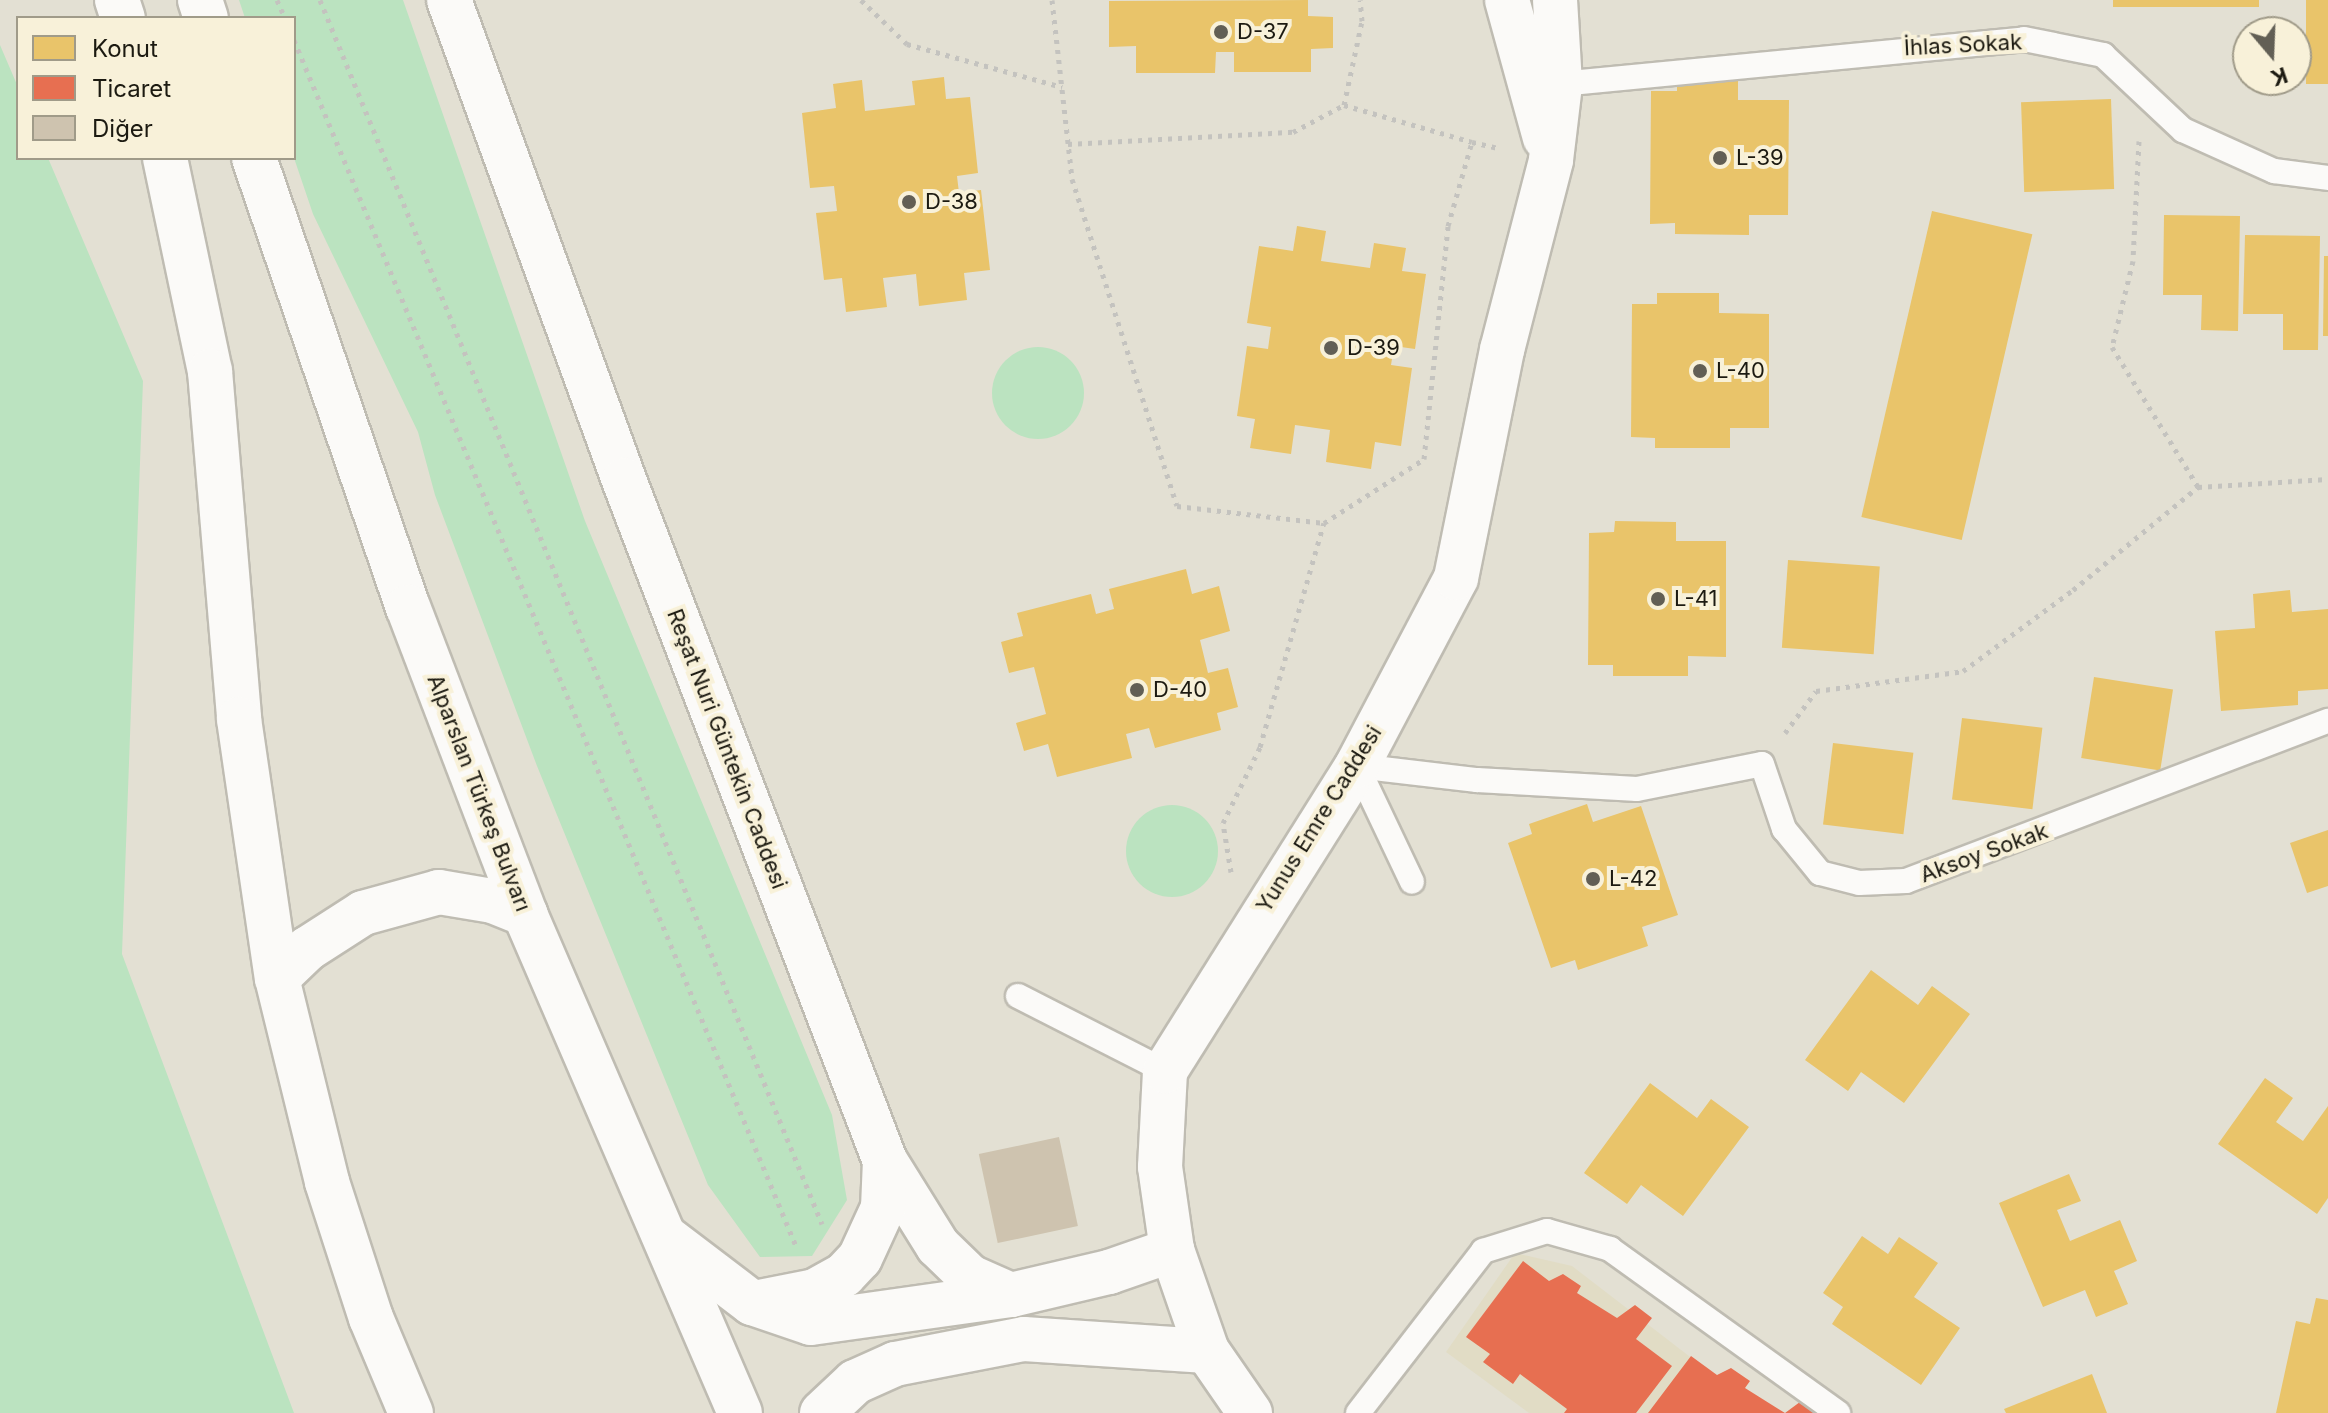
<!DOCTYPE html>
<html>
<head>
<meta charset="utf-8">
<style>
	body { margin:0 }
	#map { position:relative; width:2328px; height:1413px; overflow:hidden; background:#e3e0d3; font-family:Inter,sans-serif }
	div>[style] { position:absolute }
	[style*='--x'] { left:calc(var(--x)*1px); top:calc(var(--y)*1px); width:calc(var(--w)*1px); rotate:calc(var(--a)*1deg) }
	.built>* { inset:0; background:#e1dcc5 }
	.green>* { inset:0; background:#bbe3c0 }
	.round { border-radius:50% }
	.homes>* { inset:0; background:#e9c46a; transform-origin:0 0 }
	.shops>* { inset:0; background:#e76f51 }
	.building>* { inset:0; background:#cec3af; transform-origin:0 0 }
	.path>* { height:5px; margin-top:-2.5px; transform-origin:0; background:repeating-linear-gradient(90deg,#c4c3bf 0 4px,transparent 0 10px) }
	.roads { filter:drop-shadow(2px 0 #bfbcb2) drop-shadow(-2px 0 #bfbcb2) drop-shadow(0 2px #bfbcb2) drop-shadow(0 -2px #bfbcb2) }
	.lane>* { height:24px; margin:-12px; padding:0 12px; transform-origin:12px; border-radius:12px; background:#fbfaf8 }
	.secondary>* { height:44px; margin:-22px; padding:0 22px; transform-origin:22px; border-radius:22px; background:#fbfaf8 }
	.primary>* { height:44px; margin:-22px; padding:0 22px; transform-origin:22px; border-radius:22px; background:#fbfaf8 }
	.dots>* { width:22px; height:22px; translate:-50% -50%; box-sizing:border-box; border:4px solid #f8f1d9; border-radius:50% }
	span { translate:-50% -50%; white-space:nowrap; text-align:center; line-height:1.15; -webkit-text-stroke:8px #f8f1d9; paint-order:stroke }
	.poi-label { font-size:22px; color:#1c1a11 }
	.left { translate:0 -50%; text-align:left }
	.street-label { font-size:22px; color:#1c1a11 }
	.legend { position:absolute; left:16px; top:16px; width:280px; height:144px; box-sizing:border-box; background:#f8f1d9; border:2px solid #a09b89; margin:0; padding:10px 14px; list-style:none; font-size:24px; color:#1c1a11 }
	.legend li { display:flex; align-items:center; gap:16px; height:40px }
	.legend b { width:40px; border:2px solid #a09b89 }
	.north { position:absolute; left:2232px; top:16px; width:80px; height:80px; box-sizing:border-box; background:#f8f1d9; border:2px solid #a09b89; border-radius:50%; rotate:161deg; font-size:22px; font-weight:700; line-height:32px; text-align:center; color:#1c1a11 }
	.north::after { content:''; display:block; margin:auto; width:28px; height:36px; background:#625f55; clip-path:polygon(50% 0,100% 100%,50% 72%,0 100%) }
</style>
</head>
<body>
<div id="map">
	<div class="built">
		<i style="clip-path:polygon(1515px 1253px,1572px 1266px,1763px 1413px,1529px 1413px,1446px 1352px)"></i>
	</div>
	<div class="green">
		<i style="clip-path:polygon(239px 0,403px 0,585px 521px,832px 1115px,847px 1200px,812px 1256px,760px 1257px,708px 1185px,537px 766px,435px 495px,418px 432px,313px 214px,294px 158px,294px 18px,245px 18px)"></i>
		<i style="clip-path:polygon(0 45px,18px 87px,18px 158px,48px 158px,143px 381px,122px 954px,294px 1413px,0 1413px)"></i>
		<i class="round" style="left:992px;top:347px;width:92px;height:92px"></i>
		<i class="round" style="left:1126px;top:805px;width:92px;height:92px"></i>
	</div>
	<div class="homes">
		<i style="clip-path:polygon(1308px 0,1308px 16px,1333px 17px,1333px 48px,1311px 49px,1311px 72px,1234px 72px,1234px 52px,1216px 52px,1215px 73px,1136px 73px,1136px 46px,1109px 47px,1109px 1px)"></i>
		<i style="left:2113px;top:0;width:146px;height:7px"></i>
		<i style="left:2306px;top:0;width:22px;height:84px"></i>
		<i style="clip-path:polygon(944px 77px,946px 99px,970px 97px,978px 173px,957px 176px,959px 193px,981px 190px,990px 270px,964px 273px,967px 300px,919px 306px,916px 274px,883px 278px,887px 307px,846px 312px,842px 278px,824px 280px,816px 213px,837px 211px,834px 186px,810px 188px,802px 113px,836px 108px,833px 84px,862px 80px,865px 111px,915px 105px,912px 81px)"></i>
		<i style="clip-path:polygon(1677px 79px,1738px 80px,1738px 100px,1789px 100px,1788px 215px,1749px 215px,1749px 235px,1675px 234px,1675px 223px,1650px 224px,1651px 91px,1677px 91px)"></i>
		<i style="left:2111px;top:99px;width:90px;height:90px;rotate:88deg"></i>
		<i style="left:1932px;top:211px;width:103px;height:314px;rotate:13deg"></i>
		<i style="clip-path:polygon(2164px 215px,2240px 216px,2238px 331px,2201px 330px,2202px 295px,2163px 295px)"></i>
		<i style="clip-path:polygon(1297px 226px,1326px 231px,1321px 261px,1370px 268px,1374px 243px,1406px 248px,1402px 271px,1426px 274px,1415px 349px,1394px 346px,1391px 365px,1412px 368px,1401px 446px,1375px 442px,1371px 469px,1326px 462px,1330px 430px,1295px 425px,1291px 454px,1250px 448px,1255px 419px,1237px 416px,1247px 346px,1268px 349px,1271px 327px,1247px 323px,1259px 246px,1293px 251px)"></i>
		<i style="clip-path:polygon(2245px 235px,2320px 236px,2318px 350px,2283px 350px,2283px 314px,2243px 314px)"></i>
		<i style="clip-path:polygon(2324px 256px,2328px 256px,2328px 336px,2323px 336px)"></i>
		<i style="clip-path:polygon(1657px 293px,1719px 293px,1719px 313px,1769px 314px,1769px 428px,1730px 428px,1730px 448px,1655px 448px,1655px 438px,1631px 437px,1632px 304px,1657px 304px)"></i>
		<i style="clip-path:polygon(1615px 521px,1676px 522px,1676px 541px,1726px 541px,1726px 657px,1688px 656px,1688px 676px,1613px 676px,1613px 665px,1588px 665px,1589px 533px,1614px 532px)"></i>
		<i style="left:1788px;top:560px;width:92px;height:88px;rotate:4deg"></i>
		<i style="clip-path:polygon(1186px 569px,1192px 594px,1219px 586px,1230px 631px,1200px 640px,1208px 673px,1228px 668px,1238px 707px,1217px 713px,1221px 730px,1155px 748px,1149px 728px,1126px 734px,1132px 758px,1057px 777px,1048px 744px,1024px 751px,1016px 723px,1046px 714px,1034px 667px,1009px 673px,1001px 642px,1023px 636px,1017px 613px,1091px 594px,1096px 614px,1114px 609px,1109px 589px)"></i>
		<i style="clip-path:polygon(2290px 590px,2292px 612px,2328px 609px,2328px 689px,2298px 691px,2298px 705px,2221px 711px,2215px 631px,2255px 628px,2253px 594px)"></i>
		<i style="left:2094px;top:677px;width:80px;height:82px;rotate:9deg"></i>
		<i style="left:1962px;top:718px;width:81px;height:82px;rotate:7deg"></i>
		<i style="left:1833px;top:743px;width:81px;height:82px;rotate:7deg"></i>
		<i style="clip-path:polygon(1587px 804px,1593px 822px,1641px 806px,1678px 915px,1642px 927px,1648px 946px,1578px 970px,1575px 960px,1551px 968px,1508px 843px,1532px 834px,1529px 824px)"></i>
		<i style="clip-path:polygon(2328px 830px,2328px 886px,2307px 893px,2290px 843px)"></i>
		<i style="clip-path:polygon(1871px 970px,1918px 1005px,1932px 986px,1970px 1014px,1904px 1103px,1861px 1072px,1848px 1091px,1805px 1060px)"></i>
		<i style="clip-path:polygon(2265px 1078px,2293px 1098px,2276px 1122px,2303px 1141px,2328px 1106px,2328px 1198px,2317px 1214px,2218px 1144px)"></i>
		<i style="clip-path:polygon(1650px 1083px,1697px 1118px,1711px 1099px,1749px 1127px,1683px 1216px,1641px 1185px,1627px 1204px,1584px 1173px)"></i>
		<i style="clip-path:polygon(2069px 1174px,2081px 1201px,2057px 1210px,2070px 1241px,2120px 1220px,2137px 1261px,2114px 1271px,2128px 1304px,2096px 1317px,2085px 1290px,2043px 1307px,1999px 1203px)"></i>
		<i style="clip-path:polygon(1862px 1236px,1888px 1254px,1899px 1237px,1938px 1263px,1914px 1297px,1960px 1328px,1921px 1385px,1832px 1324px,1843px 1307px,1823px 1293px)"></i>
		<i style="clip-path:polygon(2316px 1298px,2328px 1300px,2328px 1413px,2276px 1413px,2296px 1321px,2310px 1324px)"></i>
		<i style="clip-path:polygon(2092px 1374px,2107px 1413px,2006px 1413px,2004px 1409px)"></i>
	</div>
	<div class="shops">
		<i style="clip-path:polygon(1523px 1261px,1549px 1281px,1563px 1274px,1581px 1286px,1577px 1293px,1617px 1318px,1635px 1305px,1652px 1318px,1636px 1339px,1672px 1366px,1636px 1413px,1564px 1413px,1567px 1409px,1520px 1374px,1513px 1384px,1483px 1362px,1490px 1354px,1466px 1337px)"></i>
		<i style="clip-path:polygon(1691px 1356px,1717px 1375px,1731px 1368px,1750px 1381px,1745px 1388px,1785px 1413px,1804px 1399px,1822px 1413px,1648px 1413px)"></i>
	</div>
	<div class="building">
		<i style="left:1059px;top:1137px;width:91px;height:82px;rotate:78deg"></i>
	</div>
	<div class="path">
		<i style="--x:277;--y:0;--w:20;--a:66"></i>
		<i style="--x:320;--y:0;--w:1323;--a:67.7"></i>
		<i style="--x:861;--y:0;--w:64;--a:43.7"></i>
		<i style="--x:907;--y:44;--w:161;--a:15.5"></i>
		<i style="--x:1052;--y:0;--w:180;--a:83.6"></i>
		<i style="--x:1072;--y:179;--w:343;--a:72.2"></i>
		<i style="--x:1177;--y:506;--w:148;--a:6.6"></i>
		<i style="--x:1324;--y:523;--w:119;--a:-32.6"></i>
		<i style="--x:1424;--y:459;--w:234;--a:-84.1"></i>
		<i style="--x:1448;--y:226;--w:87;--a:-74.1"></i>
		<i style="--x:1472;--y:142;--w:28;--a:13"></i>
		<i style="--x:294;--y:40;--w:1306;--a:67.4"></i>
		<i style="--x:1344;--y:105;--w:133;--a:16.1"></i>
		<i style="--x:2139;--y:141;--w:120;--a:92.9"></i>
		<i style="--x:2133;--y:261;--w:89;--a:103.7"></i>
		<i style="--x:2112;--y:347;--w:164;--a:58.4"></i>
		<i style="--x:2198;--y:487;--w:130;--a:-3.5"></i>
		<i style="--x:1068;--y:144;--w:225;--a:-3.1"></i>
		<i style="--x:1293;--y:132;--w:58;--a:-27.9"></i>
		<i style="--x:1344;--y:105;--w:86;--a:-77.9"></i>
		<i style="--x:1362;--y:21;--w:21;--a:-95"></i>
		<i style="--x:1785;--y:733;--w:52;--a:-53.6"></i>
		<i style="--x:1816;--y:691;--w:148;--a:-7.7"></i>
		<i style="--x:1963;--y:671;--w:137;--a:-36.4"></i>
		<i style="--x:2073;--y:590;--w:162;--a:-39.5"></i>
		<i style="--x:1231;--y:872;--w:50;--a:-99.3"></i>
		<i style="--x:1223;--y:823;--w:85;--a:-64"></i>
		<i style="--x:1260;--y:747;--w:233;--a:-74.1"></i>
	</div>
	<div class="roads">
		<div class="lane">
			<i style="--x:1560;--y:84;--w:466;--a:-5.5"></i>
			<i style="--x:2024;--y:39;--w:81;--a:11.4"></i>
			<i style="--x:2103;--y:55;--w:110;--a:43.2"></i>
			<i style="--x:2183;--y:130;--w:100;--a:24.3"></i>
			<i style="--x:2274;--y:171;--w:54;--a:7.4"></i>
			<i style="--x:1357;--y:766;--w:121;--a:6.7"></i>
			<i style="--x:1477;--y:780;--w:160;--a:3.2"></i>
			<i style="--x:1637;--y:789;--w:127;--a:-11.3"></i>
			<i style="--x:1762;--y:764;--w:69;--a:71.3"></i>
			<i style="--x:1784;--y:829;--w:57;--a:50.7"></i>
			<i style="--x:1820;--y:873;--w:40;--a:14.4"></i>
			<i style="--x:1859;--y:883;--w:47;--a:-2.4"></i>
			<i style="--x:1906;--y:881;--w:451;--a:-20.8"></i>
			<i style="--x:1357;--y:766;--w:128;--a:64.6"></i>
			<i style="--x:1018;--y:996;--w:165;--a:27"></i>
			<i style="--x:1358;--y:1413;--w:205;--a:-52.3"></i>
			<i style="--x:1483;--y:1251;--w:67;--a:-17.4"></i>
			<i style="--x:1547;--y:1231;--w:66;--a:15.9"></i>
			<i style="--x:1610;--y:1249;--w:281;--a:35.7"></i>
		</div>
		<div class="secondary">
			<i style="--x:449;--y:0;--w:511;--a:69.97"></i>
			<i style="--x:624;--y:480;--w:729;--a:69.03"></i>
			<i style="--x:885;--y:1161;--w:100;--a:58.1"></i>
			<i style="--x:938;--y:1246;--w:45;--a:44.1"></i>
			<i style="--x:970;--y:1277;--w:45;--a:23.7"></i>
			<i style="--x:1011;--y:1295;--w:101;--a:-13.2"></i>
			<i style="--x:1109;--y:1272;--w:67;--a:-19.2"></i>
			<i style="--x:1507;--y:0;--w:143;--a:74.6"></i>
			<i style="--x:1024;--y:1339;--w:183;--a:3.8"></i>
			<i style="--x:1250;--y:1413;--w:75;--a:-124.7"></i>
			<i style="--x:1207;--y:1351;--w:107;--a:-109.1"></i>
			<i style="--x:1172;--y:1250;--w:84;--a:-98.2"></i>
			<i style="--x:1160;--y:1167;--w:96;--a:-87"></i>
			<i style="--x:1165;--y:1071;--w:360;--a:-57.8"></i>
			<i style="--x:1357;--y:766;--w:212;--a:-62.2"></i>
			<i style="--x:1456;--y:578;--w:233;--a:-78.6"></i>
			<i style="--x:1502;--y:350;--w:196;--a:-75.5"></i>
			<i style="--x:1551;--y:160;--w:77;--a:-83.2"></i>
			<i style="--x:1560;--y:84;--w:84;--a:-93.4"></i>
		</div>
		<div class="primary">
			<i style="--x:117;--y:0;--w:19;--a:72"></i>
			<i style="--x:200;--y:0;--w:19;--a:72"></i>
			<i style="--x:165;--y:158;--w:218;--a:78.1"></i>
			<i style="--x:210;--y:371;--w:349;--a:85.2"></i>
			<i style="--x:239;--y:719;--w:262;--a:81.7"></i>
			<i style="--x:277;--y:978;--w:210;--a:76.2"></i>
			<i style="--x:327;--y:1182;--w:143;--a:72.1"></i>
			<i style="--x:371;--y:1318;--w:103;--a:67.2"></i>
			<i style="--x:254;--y:158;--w:475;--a:71.1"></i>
			<i style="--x:408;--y:607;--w:329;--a:69.1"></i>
			<i style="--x:525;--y:914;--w:543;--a:66.69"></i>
			<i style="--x:277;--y:978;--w:42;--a:-44"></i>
			<i style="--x:307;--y:949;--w:67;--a:-32.7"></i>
			<i style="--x:363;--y:913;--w:79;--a:-15.4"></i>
			<i style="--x:439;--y:892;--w:55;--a:9.5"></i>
			<i style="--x:493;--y:901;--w:35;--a:22"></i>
			<i style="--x:668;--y:1239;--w:106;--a:37.3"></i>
			<i style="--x:752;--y:1303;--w:62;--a:18.7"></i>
			<i style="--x:811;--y:1323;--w:202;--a:-8"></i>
			<i style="--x:754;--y:1303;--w:62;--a:-11.1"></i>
			<i style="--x:815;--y:1291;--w:33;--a:-29"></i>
			<i style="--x:844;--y:1275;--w:23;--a:-47"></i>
			<i style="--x:860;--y:1258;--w:55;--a:-65.3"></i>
			<i style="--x:883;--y:1208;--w:47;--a:-87.6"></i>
			<i style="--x:822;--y:1413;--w:45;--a:-43.2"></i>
			<i style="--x:855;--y:1382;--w:44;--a:-24.2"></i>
			<i style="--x:895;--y:1364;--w:131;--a:-11"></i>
		</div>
	</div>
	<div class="dots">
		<i style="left:1221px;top:32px;background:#625f55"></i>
		<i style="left:1720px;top:158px;background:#625f55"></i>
		<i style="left:909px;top:202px;background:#625f55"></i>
		<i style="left:1331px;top:348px;background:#625f55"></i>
		<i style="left:1700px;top:371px;background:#625f55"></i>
		<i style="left:1658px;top:599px;background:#625f55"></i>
		<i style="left:1137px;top:690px;background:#625f55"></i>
		<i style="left:1593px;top:879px;background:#625f55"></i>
	</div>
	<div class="poi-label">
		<span class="left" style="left:1237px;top:32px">D-37</span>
		<span class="left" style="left:1736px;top:158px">L-39</span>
		<span class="left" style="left:925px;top:202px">D-38</span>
		<span class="left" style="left:1347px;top:348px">D-39</span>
		<span class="left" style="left:1716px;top:371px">L-40</span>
		<span class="left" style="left:1674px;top:599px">L-41</span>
		<span class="left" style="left:1153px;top:690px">D-40</span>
		<span class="left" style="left:1609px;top:879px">L-42</span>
	</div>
	<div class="street-label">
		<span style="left:1963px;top:45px;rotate:-3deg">İhlas Sokak</span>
		<span style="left:727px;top:749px;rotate:69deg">Reşat Nuri Güntekin Caddesi</span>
		<span style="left:479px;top:793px;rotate:69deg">Alparslan Türkeş Bulvarı</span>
		<span style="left:1319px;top:819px;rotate:-58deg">Yunus Emre Caddesi</span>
		<span style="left:1984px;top:853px;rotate:-20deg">Aksoy Sokak</span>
	</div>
	<ul class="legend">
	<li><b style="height:22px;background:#e9c46a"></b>Konut</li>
	<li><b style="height:22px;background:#e76f51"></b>Ticaret</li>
	<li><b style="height:22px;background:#cec3af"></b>Diğer</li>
	</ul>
	<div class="north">K</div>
</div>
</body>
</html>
